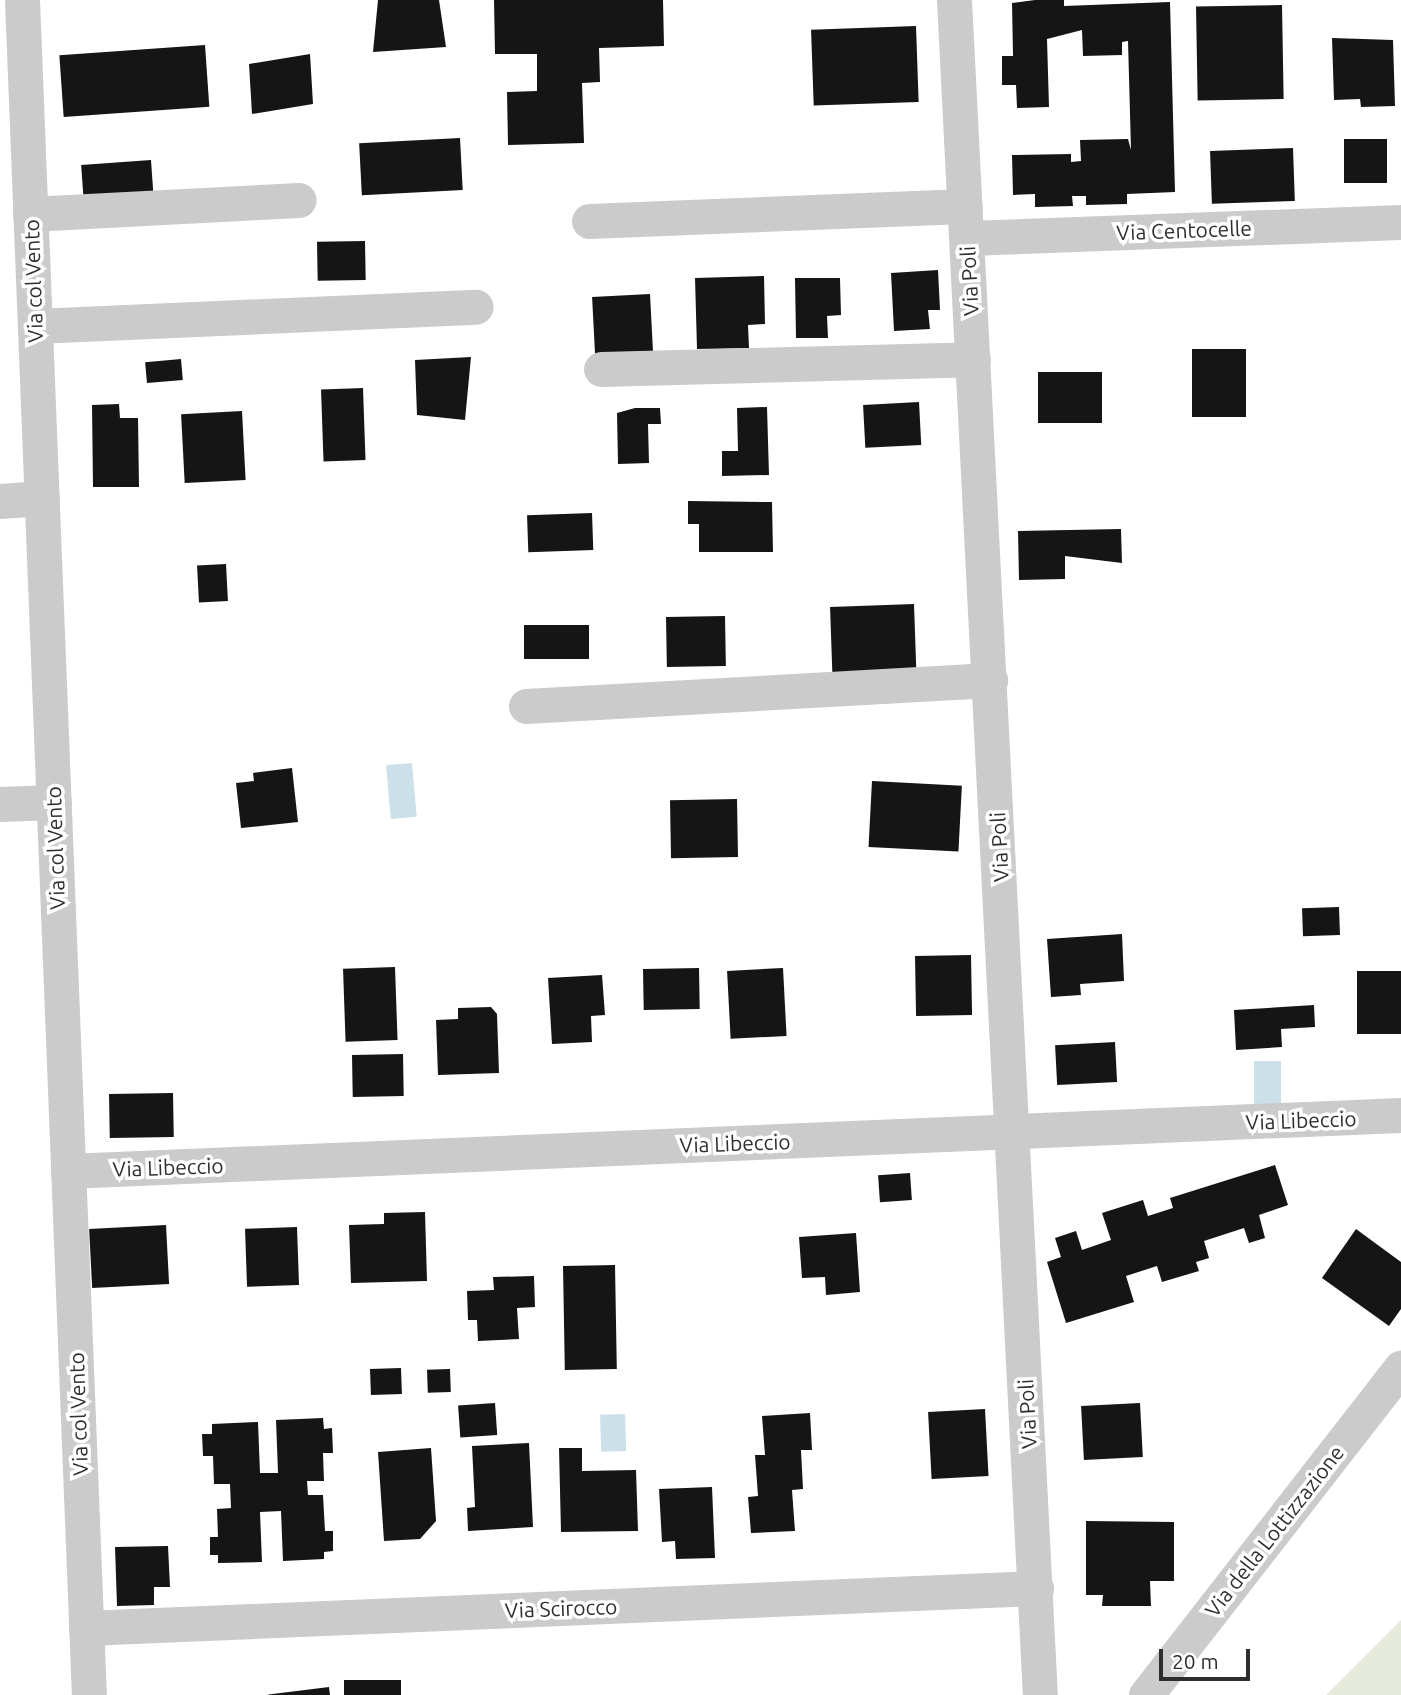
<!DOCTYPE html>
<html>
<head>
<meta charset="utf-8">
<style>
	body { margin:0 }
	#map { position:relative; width:1401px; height:1695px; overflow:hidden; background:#fff; font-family:Ubuntu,sans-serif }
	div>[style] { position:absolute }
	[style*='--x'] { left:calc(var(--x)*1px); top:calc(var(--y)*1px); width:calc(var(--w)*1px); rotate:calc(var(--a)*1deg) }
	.green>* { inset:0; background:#e5eadd }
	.water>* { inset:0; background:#cbe0e8; transform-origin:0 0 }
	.building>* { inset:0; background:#151515; transform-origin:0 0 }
	.minor>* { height:35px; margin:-17.5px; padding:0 17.5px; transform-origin:17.5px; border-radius:17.5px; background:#cbcbcb }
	span { translate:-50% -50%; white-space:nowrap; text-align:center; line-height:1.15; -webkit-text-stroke:7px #fff; paint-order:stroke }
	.street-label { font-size:21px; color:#2e2e2e }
	.scale { position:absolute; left:1159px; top:1649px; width:91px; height:32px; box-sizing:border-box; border:4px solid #2e2e2e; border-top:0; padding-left:9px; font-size:21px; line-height:24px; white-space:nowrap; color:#2e2e2e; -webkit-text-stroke:5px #fff; paint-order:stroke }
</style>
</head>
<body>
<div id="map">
	<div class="green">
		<i style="clip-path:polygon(1401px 1620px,1401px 1695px,1326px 1695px)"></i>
	</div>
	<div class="water">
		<i style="left:412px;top:763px;width:54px;height:26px;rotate:85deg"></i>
		<i style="left:1254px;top:1061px;width:27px;height:47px"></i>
		<i style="left:625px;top:1414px;width:37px;height:25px;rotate:88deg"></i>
	</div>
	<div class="building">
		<i style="clip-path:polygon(378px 0,439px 0,446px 47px,373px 52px)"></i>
		<i style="clip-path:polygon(494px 0,663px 0,664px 46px,599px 48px,600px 82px,582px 83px,584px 143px,508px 145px,507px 92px,537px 91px,537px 54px,495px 54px)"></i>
		<i style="clip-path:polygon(1035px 0,1064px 0,1064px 6px,1170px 2px,1175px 192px,1127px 194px,1127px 204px,1086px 205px,1086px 196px,1072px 196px,1073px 206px,1035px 207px,1035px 194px,1013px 195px,1012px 155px,1071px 154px,1071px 162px,1081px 161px,1080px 140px,1128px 139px,1131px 150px,1128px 41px,1122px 42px,1122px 55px,1083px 56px,1082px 30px,1047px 39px,1049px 107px,1017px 108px,1016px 85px,1002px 85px,1002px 56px,1013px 56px,1012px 3px)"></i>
		<i style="left:1282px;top:5px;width:94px;height:86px;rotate:89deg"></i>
		<i style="left:916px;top:26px;width:76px;height:105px;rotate:88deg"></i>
		<i style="clip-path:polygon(1332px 38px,1393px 40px,1395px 106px,1361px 107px,1360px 99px,1334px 100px)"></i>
		<i style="left:205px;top:45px;width:62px;height:146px;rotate:86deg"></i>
		<i style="clip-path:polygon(310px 54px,313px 104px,252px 114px,249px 64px)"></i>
		<i style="left:460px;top:138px;width:52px;height:101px;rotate:87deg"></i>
		<i style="left:1344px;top:139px;width:43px;height:44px"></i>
		<i style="left:1293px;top:148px;width:53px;height:83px;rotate:88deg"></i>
		<i style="left:151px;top:160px;width:39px;height:70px;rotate:86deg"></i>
		<i style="left:365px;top:241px;width:39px;height:48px;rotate:89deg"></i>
		<i style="clip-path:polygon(938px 270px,940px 310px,928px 310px,930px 329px,894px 331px,891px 273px)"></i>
		<i style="clip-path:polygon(764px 276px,765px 324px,748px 325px,749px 348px,697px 349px,695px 278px)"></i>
		<i style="clip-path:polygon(795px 278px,840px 278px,841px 315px,827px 316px,828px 338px,796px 338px)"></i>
		<i style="left:650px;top:294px;width:65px;height:58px;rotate:87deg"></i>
		<i style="left:1192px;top:349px;width:54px;height:68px"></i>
		<i style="clip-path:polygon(471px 357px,465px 420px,417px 415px,415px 360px)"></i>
		<i style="left:181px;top:359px;width:21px;height:36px;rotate:85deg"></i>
		<i style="left:1038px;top:372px;width:64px;height:51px"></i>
		<i style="left:363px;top:388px;width:72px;height:42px;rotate:88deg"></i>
		<i style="left:919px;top:402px;width:43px;height:56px;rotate:87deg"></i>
		<i style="clip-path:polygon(119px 404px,120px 418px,138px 418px,139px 487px,93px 487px,92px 405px)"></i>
		<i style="clip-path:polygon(767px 407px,769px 475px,722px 476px,722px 451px,738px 451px,737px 408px)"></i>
		<i style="clip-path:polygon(635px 408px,660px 408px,661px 424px,648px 424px,649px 463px,618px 464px,617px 413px)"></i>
		<i style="left:242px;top:411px;width:69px;height:61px;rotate:87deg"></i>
		<i style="clip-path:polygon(688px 501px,772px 502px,773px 552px,699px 552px,699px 524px,688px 524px)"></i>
		<i style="left:592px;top:513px;width:37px;height:65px;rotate:88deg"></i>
		<i style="clip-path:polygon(1121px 529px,1122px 563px,1065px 556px,1065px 579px,1019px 580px,1018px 531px)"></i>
		<i style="left:226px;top:564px;width:37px;height:29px;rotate:87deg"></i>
		<i style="left:914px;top:604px;width:67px;height:84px;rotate:88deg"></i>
		<i style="left:725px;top:616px;width:50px;height:59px;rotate:89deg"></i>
		<i style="left:589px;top:625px;width:34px;height:65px;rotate:90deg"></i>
		<i style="clip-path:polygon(292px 768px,298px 822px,241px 828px,236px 783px,254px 781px,253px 773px)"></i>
		<i style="left:872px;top:781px;width:90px;height:66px;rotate:3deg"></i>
		<i style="left:737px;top:799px;width:58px;height:67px;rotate:89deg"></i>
		<i style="left:1339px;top:907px;width:28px;height:37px;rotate:88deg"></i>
		<i style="clip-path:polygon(1122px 934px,1124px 981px,1080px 984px,1081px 995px,1051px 997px,1047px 939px)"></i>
		<i style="left:971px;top:955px;width:60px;height:56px;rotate:89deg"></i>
		<i style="left:395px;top:967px;width:73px;height:52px;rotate:88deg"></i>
		<i style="left:699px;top:968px;width:41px;height:56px;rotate:89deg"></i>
		<i style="left:783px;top:968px;width:68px;height:56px;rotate:87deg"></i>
		<i style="left:1401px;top:971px;width:63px;height:44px;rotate:90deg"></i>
		<i style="clip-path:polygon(602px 975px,605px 1015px,591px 1016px,592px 1042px,552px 1044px,548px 978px)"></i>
		<i style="clip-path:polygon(1314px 1005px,1315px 1027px,1281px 1029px,1282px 1047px,1236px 1050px,1234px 1010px)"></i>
		<i style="clip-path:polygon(491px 1007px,497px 1014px,499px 1073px,438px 1075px,436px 1020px,458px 1019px,458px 1008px)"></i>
		<i style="left:1115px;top:1042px;width:40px;height:60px;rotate:87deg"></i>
		<i style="left:403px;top:1054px;width:42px;height:51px;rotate:89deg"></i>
		<i style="left:173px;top:1093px;width:44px;height:64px;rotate:89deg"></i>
		<i style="clip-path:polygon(1275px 1165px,1288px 1205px,1259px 1215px,1265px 1238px,1249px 1243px,1244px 1228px,1204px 1241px,1209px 1258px,1196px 1262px,1199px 1271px,1162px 1282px,1157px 1266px,1126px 1276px,1134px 1302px,1066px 1323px,1047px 1262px,1061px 1257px,1055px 1238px,1076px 1231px,1082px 1250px,1111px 1240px,1102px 1213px,1143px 1200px,1148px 1216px,1173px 1208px,1170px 1198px)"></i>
		<i style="left:910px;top:1173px;width:27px;height:32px;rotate:86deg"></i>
		<i style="clip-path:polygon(425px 1212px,427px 1281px,351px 1283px,349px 1225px,384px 1224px,384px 1213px)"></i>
		<i style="left:166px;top:1225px;width:59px;height:77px;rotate:87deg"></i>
		<i style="left:297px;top:1227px;width:58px;height:52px;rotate:88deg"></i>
		<i style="clip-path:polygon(1356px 1229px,1401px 1262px,1401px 1309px,1389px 1326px,1322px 1278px)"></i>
		<i style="clip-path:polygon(856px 1233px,860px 1292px,826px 1295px,825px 1277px,802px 1278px,799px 1237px)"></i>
		<i style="left:615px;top:1265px;width:104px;height:52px;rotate:89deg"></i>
		<i style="clip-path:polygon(534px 1276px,535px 1307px,517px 1308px,519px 1339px,478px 1341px,477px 1320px,468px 1320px,467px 1291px,494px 1290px,493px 1277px)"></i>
		<i style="left:401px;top:1368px;width:26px;height:31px;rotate:88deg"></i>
		<i style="left:450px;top:1369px;width:23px;height:23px;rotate:88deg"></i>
		<i style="left:495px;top:1403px;width:32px;height:37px;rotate:86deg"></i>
		<i style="left:1140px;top:1403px;width:54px;height:59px;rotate:87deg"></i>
		<i style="left:985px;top:1409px;width:67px;height:57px;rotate:87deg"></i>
		<i style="clip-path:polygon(810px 1413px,812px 1450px,801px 1450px,803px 1489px,792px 1490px,795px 1531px,751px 1533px,748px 1497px,758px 1496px,755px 1455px,765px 1455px,762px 1416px)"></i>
		<i style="clip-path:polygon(323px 1418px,324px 1429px,332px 1428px,333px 1453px,323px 1453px,324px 1481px,307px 1481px,308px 1495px,323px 1495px,325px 1531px,333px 1531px,333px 1551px,324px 1552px,324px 1559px,283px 1561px,281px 1511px,260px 1512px,262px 1562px,218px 1563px,218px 1555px,210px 1555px,210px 1537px,218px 1537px,217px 1509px,231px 1508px,230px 1484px,214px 1484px,213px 1456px,203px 1456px,202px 1434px,212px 1434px,212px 1424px,258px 1422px,260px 1473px,278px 1473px,276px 1420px)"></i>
		<i style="clip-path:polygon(529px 1443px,533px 1527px,468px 1531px,467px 1508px,475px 1507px,472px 1446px)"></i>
		<i style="clip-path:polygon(431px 1448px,436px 1521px,420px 1539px,384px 1541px,378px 1452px)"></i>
		<i style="clip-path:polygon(559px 1448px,582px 1448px,582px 1471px,636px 1470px,638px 1531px,561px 1532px)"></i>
		<i style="clip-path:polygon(712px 1487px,715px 1558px,676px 1559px,675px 1541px,662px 1542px,659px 1489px)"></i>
		<i style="clip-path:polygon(1086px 1521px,1174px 1522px,1174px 1581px,1150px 1581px,1151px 1606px,1102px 1606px,1103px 1595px,1086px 1595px)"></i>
		<i style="clip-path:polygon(168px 1546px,170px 1587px,154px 1587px,154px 1605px,117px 1606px,115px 1547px)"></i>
		<i style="left:401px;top:1680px;width:15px;height:57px;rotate:90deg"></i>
		<i style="left:329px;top:1687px;width:8px;height:61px;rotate:83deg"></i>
	</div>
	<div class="minor">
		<i style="--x:22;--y:0;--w:1696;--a:87.74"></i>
		<i style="--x:954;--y:0;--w:1697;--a:87.1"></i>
		<i style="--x:30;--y:214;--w:269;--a:-3"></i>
		<i style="--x:589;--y:221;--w:376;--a:-2.3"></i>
		<i style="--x:967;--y:238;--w:434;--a:-2.1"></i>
		<i style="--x:35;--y:326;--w:441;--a:-2.5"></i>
		<i style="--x:601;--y:369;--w:372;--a:-1.5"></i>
		<i style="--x:0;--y:501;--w:42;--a:-4.1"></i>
		<i style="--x:526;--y:706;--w:465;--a:-3.2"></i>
		<i style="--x:0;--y:804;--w:54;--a:-2.1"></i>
		<i style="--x:68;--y:1171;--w:1334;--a:-2.41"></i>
		<i style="--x:86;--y:1628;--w:951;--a:-2.41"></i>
		<i style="--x:1146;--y:1695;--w:415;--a:-52.1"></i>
	</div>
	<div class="street-label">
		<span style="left:1184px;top:230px;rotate:-2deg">Via Centocelle</span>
		<span style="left:33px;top:281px;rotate:-92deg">Via col Vento</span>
		<span style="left:969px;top:281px;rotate:-93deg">Via Poli</span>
		<span style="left:999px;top:847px;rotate:-93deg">Via Poli</span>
		<span style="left:55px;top:848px;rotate:-92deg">Via col Vento</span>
		<span style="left:1301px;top:1120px;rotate:-2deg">Via Libeccio</span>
		<span style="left:735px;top:1143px;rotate:-2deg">Via Libeccio</span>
		<span style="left:168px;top:1167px;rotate:-2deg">Via Libeccio</span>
		<span style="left:78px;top:1414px;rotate:-92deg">Via col Vento</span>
		<span style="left:1027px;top:1414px;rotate:-93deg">Via Poli</span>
		<span style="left:1274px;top:1531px;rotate:-52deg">Via della Lottizzazione</span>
		<span style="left:561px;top:1608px;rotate:-2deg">Via Scirocco</span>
	</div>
	<div class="scale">20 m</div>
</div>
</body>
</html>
